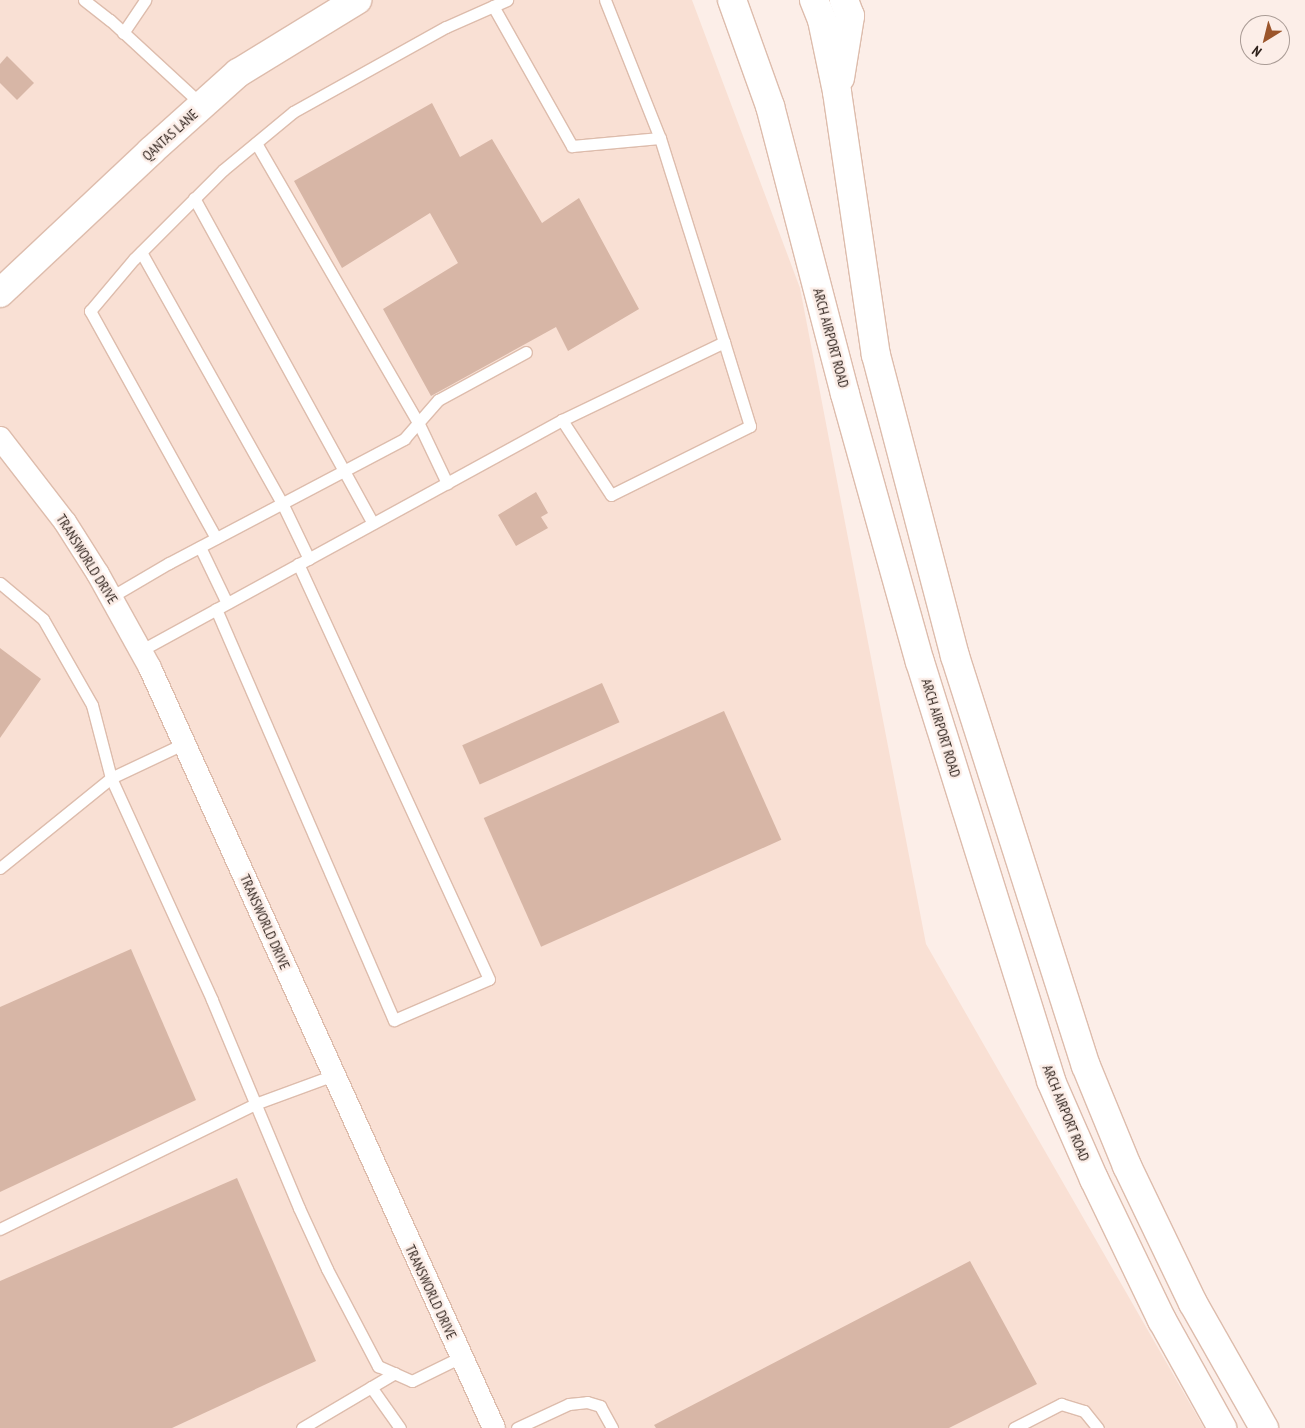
<!DOCTYPE html>
<html>
<head>
<meta charset="utf-8">
<style>
	body { margin:0 }
	#map { position:relative; width:1305px; height:1428px; overflow:hidden; background:#fceee8; font-family:"PT Sans Narrow",sans-serif }
	div>[style] { position:absolute }
	[style*='--x'] { left:calc(var(--x)*1px); top:calc(var(--y)*1px); width:calc(var(--w)*1px); rotate:calc(var(--a)*1deg) }
	.built>* { inset:0; background:#f9e0d4 }
	.building>* { inset:0; background:#d7b6a6; transform-origin:0 0 }
	.roads { filter:drop-shadow(1px 0 #ddbcac) drop-shadow(-1px 0 #ddbcac) drop-shadow(0 1px #ddbcac) drop-shadow(0 -1px #ddbcac) }
	.lane>* { height:11px; margin:-5.5px; padding:0 5.5px; transform-origin:5.5px; border-radius:5.5px; background:#fff }
	.street>* { height:22px; margin:-11px; padding:0 11px; transform-origin:11px; border-radius:11px; background:#fff }
	.secondary>* { height:28px; margin:-14px; padding:0 14px; transform-origin:14px; border-radius:14px; background:#fff }
	.primary>* { height:28px; margin:-14px; padding:0 14px; transform-origin:14px; border-radius:14px; background:#fff }
	span { translate:-50% -50%; white-space:nowrap; text-align:center; line-height:1.15; -webkit-text-stroke:5px #fceee8; paint-order:stroke }
	.street-label { font-size:14px; color:#2e211b }
	.north { position:absolute; left:1240px; top:15px; width:50px; height:50px; box-sizing:border-box; background:#fceee8; border:1px solid #aa9c96; border-radius:50%; rotate:216deg; font-size:14px; font-weight:700; line-height:20px; text-align:center; color:#2e211b }
	.north::after { content:''; display:block; margin:auto; width:18px; height:22px; background:#9b552b; clip-path:polygon(50% 0,100% 100%,50% 72%,0 100%) }
</style>
</head>
<body>
<div id="map">
	<div class="built">
		<i style="clip-path:polygon(0 0,692px 0,800px 288px,926px 944px,1204px 1428px,0 1428px)"></i>
	</div>
	<div class="building">
		<i style="clip-path:polygon(7px 56px,34px 83px,17px 100px,0 83px,0 64px)"></i>
		<i style="clip-path:polygon(432px 103px,460px 157px,492px 139px,542px 223px,579px 198px,639px 309px,568px 351px,556px 327px,431px 396px,383px 309px,458px 263px,430px 213px,342px 268px,294px 181px)"></i>
		<i style="clip-path:polygon(536px 492px,548px 513px,541px 517px,548px 528px,516px 546px,498px 515px)"></i>
		<i style="clip-path:polygon(0 648px,41px 679px,0 738px)"></i>
		<i style="left:602px;top:683px;width:43px;height:153px;rotate:66deg"></i>
		<i style="left:724px;top:711px;width:141px;height:263px;rotate:66deg"></i>
		<i style="clip-path:polygon(131px 949px,196px 1100px,0 1192px,0 1007px)"></i>
		<i style="clip-path:polygon(237px 1178px,316px 1361px,172px 1428px,0 1428px,0 1281px)"></i>
		<i style="clip-path:polygon(970px 1261px,1037px 1384px,949px 1428px,656px 1428px,654px 1425px)"></i>
	</div>
	<div class="roads">
		<div class="lane">
			<i style="--x:84;--y:0;--w:33;--a:38"></i>
			<i style="--x:110;--y:20;--w:125;--a:42.7"></i>
			<i style="--x:605;--y:0;--w:149;--a:68.3"></i>
			<i style="--x:660;--y:138;--w:214;--a:72.6"></i>
			<i style="--x:724;--y:342;--w:88;--a:72.8"></i>
			<i style="--x:750;--y:426;--w:155;--a:153.6"></i>
			<i style="--x:611;--y:495;--w:90;--a:-123.2"></i>
			<i style="--x:562;--y:420;--w:180;--a:-25.7"></i>
			<i style="--x:493;--y:6;--w:161;--a:60.6"></i>
			<i style="--x:572;--y:146;--w:88;--a:-5.2"></i>
			<i style="--x:123;--y:33;--w:40;--a:-56"></i>
			<i style="--x:256;--y:143;--w:323;--a:59.9"></i>
			<i style="--x:418;--y:422;--w:68;--a:64.6"></i>
			<i style="--x:194;--y:198;--w:371;--a:61.2"></i>
			<i style="--x:141;--y:252;--w:288;--a:60.7"></i>
			<i style="--x:282;--y:503;--w:62;--a:64.3"></i>
			<i style="--x:216;--y:538;--w:260;--a:-119"></i>
			<i style="--x:90;--y:311;--w:68;--a:-49.8"></i>
			<i style="--x:134;--y:259;--w:126;--a:-45"></i>
			<i style="--x:223;--y:170;--w:91;--a:-39.6"></i>
			<i style="--x:293;--y:112;--w:175;--a:-29.1"></i>
			<i style="--x:446;--y:27;--w:67;--a:-23.9"></i>
			<i style="--x:200;--y:547;--w:62;--a:64.3"></i>
			<i style="--x:0;--y:583;--w:56;--a:39.9"></i>
			<i style="--x:43;--y:619;--w:99;--a:60.3"></i>
			<i style="--x:92;--y:705;--w:75;--a:75.4"></i>
			<i style="--x:111;--y:778;--w:143;--a:141"></i>
			<i style="--x:111;--y:597;--w:67;--a:-30.4"></i>
			<i style="--x:169;--y:563;--w:266;--a:-27.8"></i>
			<i style="--x:404;--y:439;--w:52;--a:-48.9"></i>
			<i style="--x:438;--y:400;--w:100;--a:-28.6"></i>
			<i style="--x:216;--y:609;--w:448;--a:66.6"></i>
			<i style="--x:394;--y:1020;--w:103;--a:-23.3"></i>
			<i style="--x:489;--y:979;--w:457;--a:-114.7"></i>
			<i style="--x:140;--y:651;--w:481;--a:-28.7"></i>
			<i style="--x:185;--y:743;--w:82;--a:154.7"></i>
			<i style="--x:111;--y:778;--w:244;--a:65.5"></i>
			<i style="--x:212;--y:1000;--w:225;--a:67.3"></i>
			<i style="--x:299;--y:1208;--w:67;--a:65.3"></i>
			<i style="--x:327;--y:1269;--w:110;--a:62.3"></i>
			<i style="--x:378;--y:1366;--w:37;--a:24"></i>
			<i style="--x:412;--y:1381;--w:55;--a:-26.1"></i>
			<i style="--x:0;--y:1229;--w:284;--a:-26.1"></i>
			<i style="--x:255;--y:1104;--w:84;--a:-20.2"></i>
			<i style="--x:371;--y:1387;--w:50;--a:54.7"></i>
			<i style="--x:302;--y:1428;--w:108;--a:-30.6"></i>
			<i style="--x:517;--y:1428;--w:57;--a:-24.8"></i>
			<i style="--x:569;--y:1404;--w:18;--a:-6"></i>
			<i style="--x:587;--y:1402;--w:14;--a:17"></i>
			<i style="--x:600;--y:1406;--w:25;--a:61"></i>
			<i style="--x:1014;--y:1428;--w:53;--a:-27.1"></i>
			<i style="--x:1061;--y:1404;--w:24;--a:17"></i>
			<i style="--x:1084;--y:1411;--w:22;--a:51"></i>
		</div>
		<div class="street">
			<i style="--x:0;--y:438;--w:106;--a:52.3"></i>
			<i style="--x:65;--y:522;--w:62;--a:57.6"></i>
			<i style="--x:98;--y:574;--w:107;--a:61"></i>
			<i style="--x:150;--y:668;--w:834;--a:65.65"></i>
		</div>
		<div class="secondary">
			<i style="--x:0;--y:293;--w:207;--a:-43.2"></i>
			<i style="--x:151;--y:151;--w:117;--a:-41.9"></i>
			<i style="--x:238;--y:73;--w:140;--a:-31.5"></i>
		</div>
		<div class="primary">
			<i style="--x:732;--y:0;--w:113;--a:70.3"></i>
			<i style="--x:770;--y:106;--w:298;--a:75.4"></i>
			<i style="--x:845;--y:394;--w:278;--a:74.4"></i>
			<i style="--x:920;--y:662;--w:439;--a:72.6"></i>
			<i style="--x:1051;--y:1081;--w:107;--a:66.3"></i>
			<i style="--x:1094;--y:1179;--w:157;--a:64.3"></i>
			<i style="--x:1162;--y:1320;--w:124;--a:60.9"></i>
			<i style="--x:814;--y:0;--w:22;--a:68"></i>
			<i style="--x:822;--y:20;--w:74;--a:78.2"></i>
			<i style="--x:837;--y:92;--w:266;--a:81.6"></i>
			<i style="--x:876;--y:355;--w:311;--a:75.3"></i>
			<i style="--x:955;--y:656;--w:430;--a:72.3"></i>
			<i style="--x:1086;--y:1066;--w:108;--a:67.7"></i>
			<i style="--x:1127;--y:1166;--w:152;--a:64.3"></i>
			<i style="--x:1193;--y:1303;--w:144;--a:60.4"></i>
			<i style="--x:840;--y:78;--w:63;--a:-80.8"></i>
			<i style="--x:850;--y:16;--w:17;--a:-111"></i>
		</div>
	</div>
	<div class="street-label">
		<span style="left:170px;top:135px;rotate:-42deg">QANTAS LANE</span>
		<span style="left:831px;top:338px;rotate:75deg">ARCH AIRPORT ROAD</span>
		<span style="left:87px;top:559px;rotate:58deg">TRANSWORLD DRIVE</span>
		<span style="left:941px;top:728px;rotate:73deg">ARCH AIRPORT ROAD</span>
		<span style="left:265px;top:922px;rotate:66deg">TRANSWORLD DRIVE</span>
		<span style="left:1066px;top:1113px;rotate:68deg">ARCH AIRPORT ROAD</span>
		<span style="left:431px;top:1292px;rotate:65deg">TRANSWORLD DRIVE</span>
	</div>
	<div class="north">N</div>
</div>
</body>
</html>
